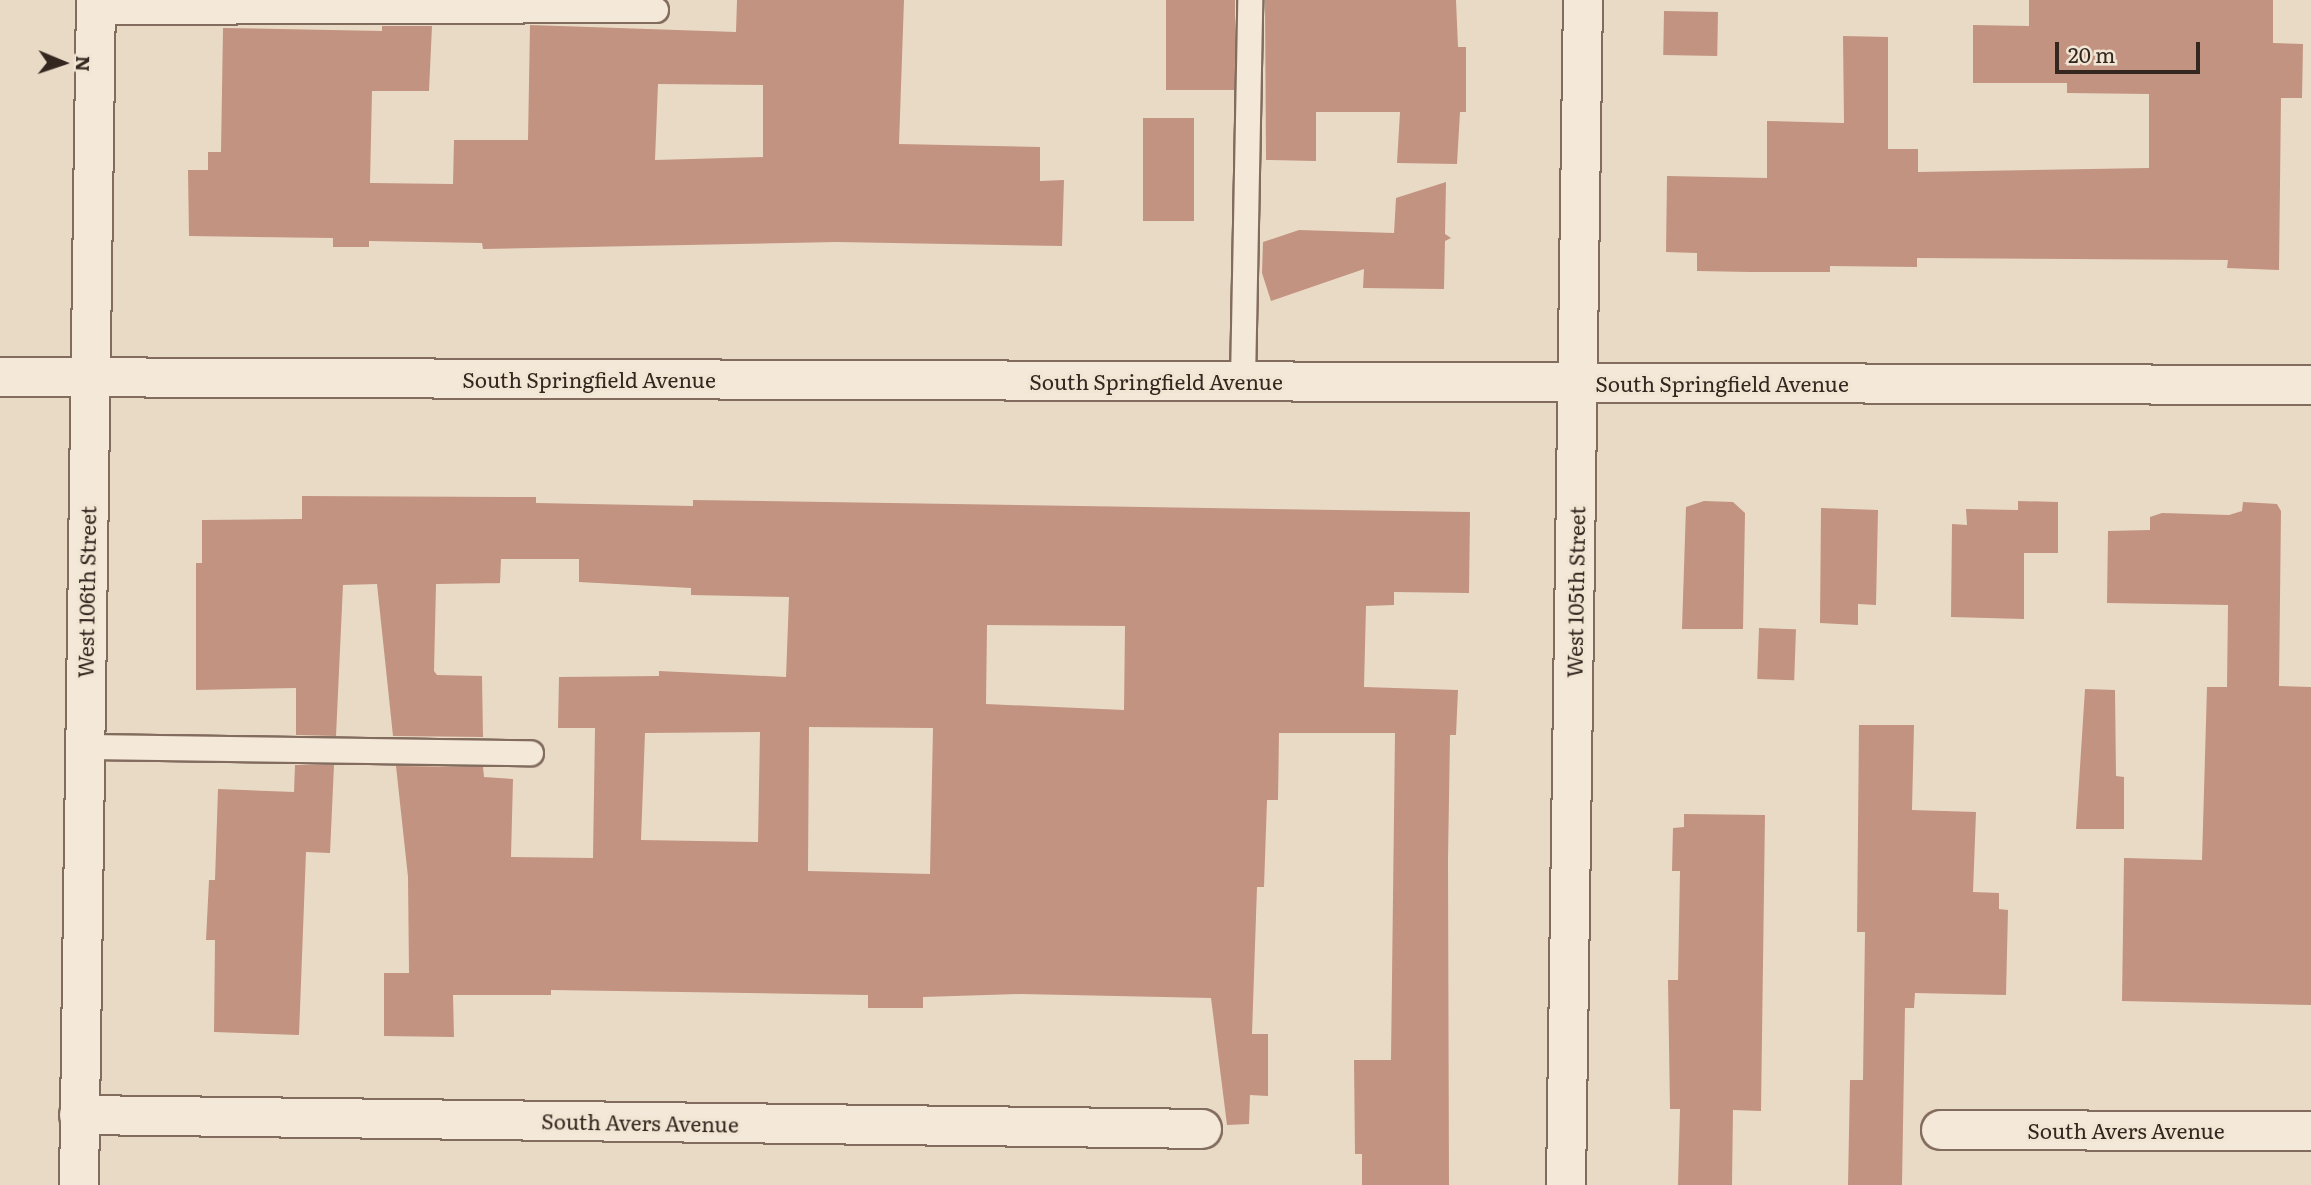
<!DOCTYPE html>
<html>
<head>
<meta charset="utf-8">
<style>
	body { margin:0 }
	#map { position:relative; width:2311px; height:1185px; overflow:hidden; background:#e9dac6; font-family:Literata,serif }
	div>[style] { position:absolute }
	[style*='--x'] { left:calc(var(--x)*1px); top:calc(var(--y)*1px); width:calc(var(--w)*1px); rotate:calc(var(--a)*1deg) }
	.building>* { inset:0; background:#c29380; transform-origin:0 0 }
	.roads { filter:drop-shadow(2px 0 #826c5e) drop-shadow(-2px 0 #826c5e) drop-shadow(0 2px #826c5e) drop-shadow(0 -2px #826c5e) }
	.service>* { height:24px; margin:-12px; padding:0 12px; transform-origin:12px; border-radius:12px; background:#f4e8d8 }
	.minor>* { height:38px; margin:-19px; padding:0 19px; transform-origin:19px; border-radius:19px; background:#f4e8d8 }
	span { translate:-50% -50%; white-space:nowrap; text-align:center; line-height:1.15; -webkit-text-stroke:6px #f1e5d4; paint-order:stroke }
	.street-label { font-size:21px; color:#342720 }
	.north { position:absolute; left:28px; top:28px; width:70px; height:70px; -webkit-text-stroke:5px #f1e5d4; paint-order:stroke; rotate:92deg; font-size:19px; font-weight:700; line-height:28px; text-align:center; color:#342720 }
	.north::after { content:''; display:block; margin:auto; width:24px; height:32px; background:#342720; clip-path:polygon(50% 0,100% 100%,50% 72%,0 100%) }
	.scale { position:absolute; left:2055px; top:42px; width:145px; height:32px; box-sizing:border-box; border:4px solid #342720; border-top:0; padding-left:9px; font-size:21px; line-height:24px; white-space:nowrap; color:#342720; -webkit-text-stroke:5px #f1e5d4; paint-order:stroke }
</style>
</head>
<body>
<div id="map">
	<div class="building">
		<i style="clip-path:polygon(evenodd,737px 0,904px 0,899px 144px,1040px 147px,1040px 181px,1064px 180px,1062px 246px,837px 242px,483px 249px,482px 243px,369px 241px,369px 247px,333px 247px,333px 238px,189px 236px,188px 170px,208px 170px,208px 152px,221px 152px,223px 28px,382px 31px,382px 26px,432px 26px,429px 91px,372px 91px,370px 183px,453px 184px,454px 140px,528px 140px,530px 25px,736px 32px,737px 0,658px 84px,763px 85px,763px 157px,655px 160px,658px 84px)"></i>
		<i style="left:1166px;top:0;width:69px;height:90px"></i>
		<i style="clip-path:polygon(1265px 0,1456px 0,1458px 47px,1466px 47px,1466px 112px,1460px 112px,1457px 164px,1397px 163px,1400px 112px,1316px 112px,1316px 161px,1266px 160px)"></i>
		<i style="clip-path:polygon(2029px 0,2273px 0,2273px 43px,2303px 44px,2302px 98px,2281px 98px,2279px 270px,2227px 268px,2228px 260px,1917px 258px,1917px 267px,1830px 266px,1830px 272px,1750px 272px,1697px 271px,1697px 253px,1666px 252px,1667px 176px,1767px 178px,1767px 121px,1844px 123px,1843px 36px,1888px 37px,1888px 149px,1918px 149px,1918px 172px,2149px 168px,2149px 94px,2067px 93px,2067px 83px,1973px 83px,1973px 25px,2029px 26px)"></i>
		<i style="left:1664px;top:11px;width:54px;height:44px;rotate:1deg"></i>
		<i style="left:1143px;top:118px;width:51px;height:103px"></i>
		<i style="clip-path:polygon(1446px 182px,1445px 234px,1451px 238px,1445px 241px,1444px 289px,1363px 288px,1364px 269px,1271px 301px,1262px 273px,1263px 242px,1299px 230px,1394px 233px,1396px 198px)"></i>
		<i style="clip-path:polygon(evenodd,302px 496px,536px 497px,536px 503px,693px 506px,693px 500px,1470px 512px,1469px 593px,1394px 592px,1394px 605px,1366px 606px,1364px 687px,1458px 690px,1456px 735px,1450px 735px,1448px 860px,1449px 1185px,1362px 1185px,1362px 1154px,1355px 1154px,1354px 1060px,1391px 1060px,1395px 733px,1279px 733px,1278px 800px,1267px 800px,1264px 887px,1257px 887px,1252px 1034px,1268px 1034px,1268px 1096px,1250px 1095px,1249px 1124px,1227px 1125px,1211px 998px,1021px 994px,923px 997px,923px 1008px,868px 1008px,868px 995px,551px 990px,551px 995px,453px 995px,454px 1037px,384px 1036px,384px 973px,409px 973px,408px 877px,396px 766px,483px 767px,484px 777px,513px 779px,511px 857px,593px 858px,595px 728px,558px 728px,559px 677px,659px 676px,659px 671px,786px 677px,789px 597px,691px 595px,691px 588px,579px 582px,579px 559px,501px 559px,500px 583px,436px 584px,434px 671px,437px 675px,482px 676px,483px 737px,393px 736px,377px 584px,343px 585px,336px 736px,296px 735px,296px 688px,196px 690px,196px 563px,202px 563px,202px 520px,302px 519px,302px 496px,987px 625px,1125px 626px,1124px 710px,986px 704px,987px 625px,302px 496px,809px 727px,933px 728px,930px 874px,808px 871px,809px 727px,302px 496px,760px 732px,758px 842px,641px 840px,645px 733px,760px 732px)"></i>
		<i style="clip-path:polygon(1704px 501px,1733px 502px,1745px 513px,1743px 629px,1682px 629px,1686px 507px)"></i>
		<i style="clip-path:polygon(2018px 501px,2058px 502px,2058px 553px,2024px 553px,2024px 619px,1951px 617px,1952px 524px,1967px 525px,1966px 509px,2018px 510px)"></i>
		<i style="clip-path:polygon(2243px 502px,2277px 504px,2281px 511px,2279px 686px,2311px 687px,2311px 1005px,2122px 1001px,2124px 858px,2202px 860px,2207px 687px,2227px 687px,2228px 605px,2107px 603px,2108px 531px,2150px 530px,2150px 517px,2162px 513px,2229px 515px,2242px 511px)"></i>
		<i style="clip-path:polygon(1821px 508px,1878px 510px,1876px 605px,1858px 604px,1858px 625px,1820px 623px)"></i>
		<i style="left:1759px;top:628px;width:37px;height:51px;rotate:2deg"></i>
		<i style="clip-path:polygon(2085px 689px,2115px 690px,2116px 776px,2124px 777px,2124px 829px,2076px 829px)"></i>
		<i style="clip-path:polygon(1859px 725px,1914px 725px,1912px 810px,1976px 812px,1973px 892px,1999px 893px,1999px 909px,2008px 910px,2006px 995px,1915px 993px,1914px 1008px,1905px 1008px,1902px 1185px,1848px 1185px,1850px 1080px,1863px 1080px,1865px 932px,1857px 932px)"></i>
		<i style="clip-path:polygon(295px 765px,334px 765px,330px 853px,306px 852px,299px 1035px,214px 1032px,215px 940px,206px 940px,209px 880px,215px 880px,218px 789px,294px 792px)"></i>
		<i style="clip-path:polygon(1684px 814px,1765px 815px,1761px 1111px,1733px 1110px,1732px 1185px,1678px 1185px,1680px 1109px,1670px 1109px,1668px 980px,1678px 980px,1680px 871px,1672px 871px,1673px 828px,1684px 827px)"></i>
	</div>
	<div class="roads">
		<div class="service">
			<i style="--x:96;--y:12;--w:560;--a:-0.2"></i>
			<i style="--x:1243;--y:381;--w:381;--a:-88.9"></i>
			<i style="--x:84;--y:747;--w:447;--a:0.8"></i>
		</div>
		<div class="minor">
			<i style="--x:0;--y:377;--w:2311;--a:0.2"></i>
			<i style="--x:79;--y:1115;--w:1123;--a:0.71"></i>
			<i style="--x:1941;--y:1130;--w:370;--a:0.2"></i>
			<i style="--x:79;--y:1185;--w:1185;--a:-89.18"></i>
			<i style="--x:1566;--y:1185;--w:1185;--a:-89.18"></i>
		</div>
	</div>
	<div class="street-label">
		<span style="left:589px;top:379px">South Springfield Avenue</span>
		<span style="left:1156px;top:381px">South Springfield Avenue</span>
		<span style="left:1722px;top:383px">South Springfield Avenue</span>
		<span style="left:86px;top:592px;rotate:-89deg">West 106th Street</span>
		<span style="left:1575px;top:592px;rotate:-89deg">West 105th Street</span>
		<span style="left:640px;top:1122px;rotate:1deg">South Avers Avenue</span>
		<span style="left:2126px;top:1130px">South Avers Avenue</span>
	</div>
	<div class="north">N</div>
	<div class="scale">20 m</div>
</div>
</body>
</html>
